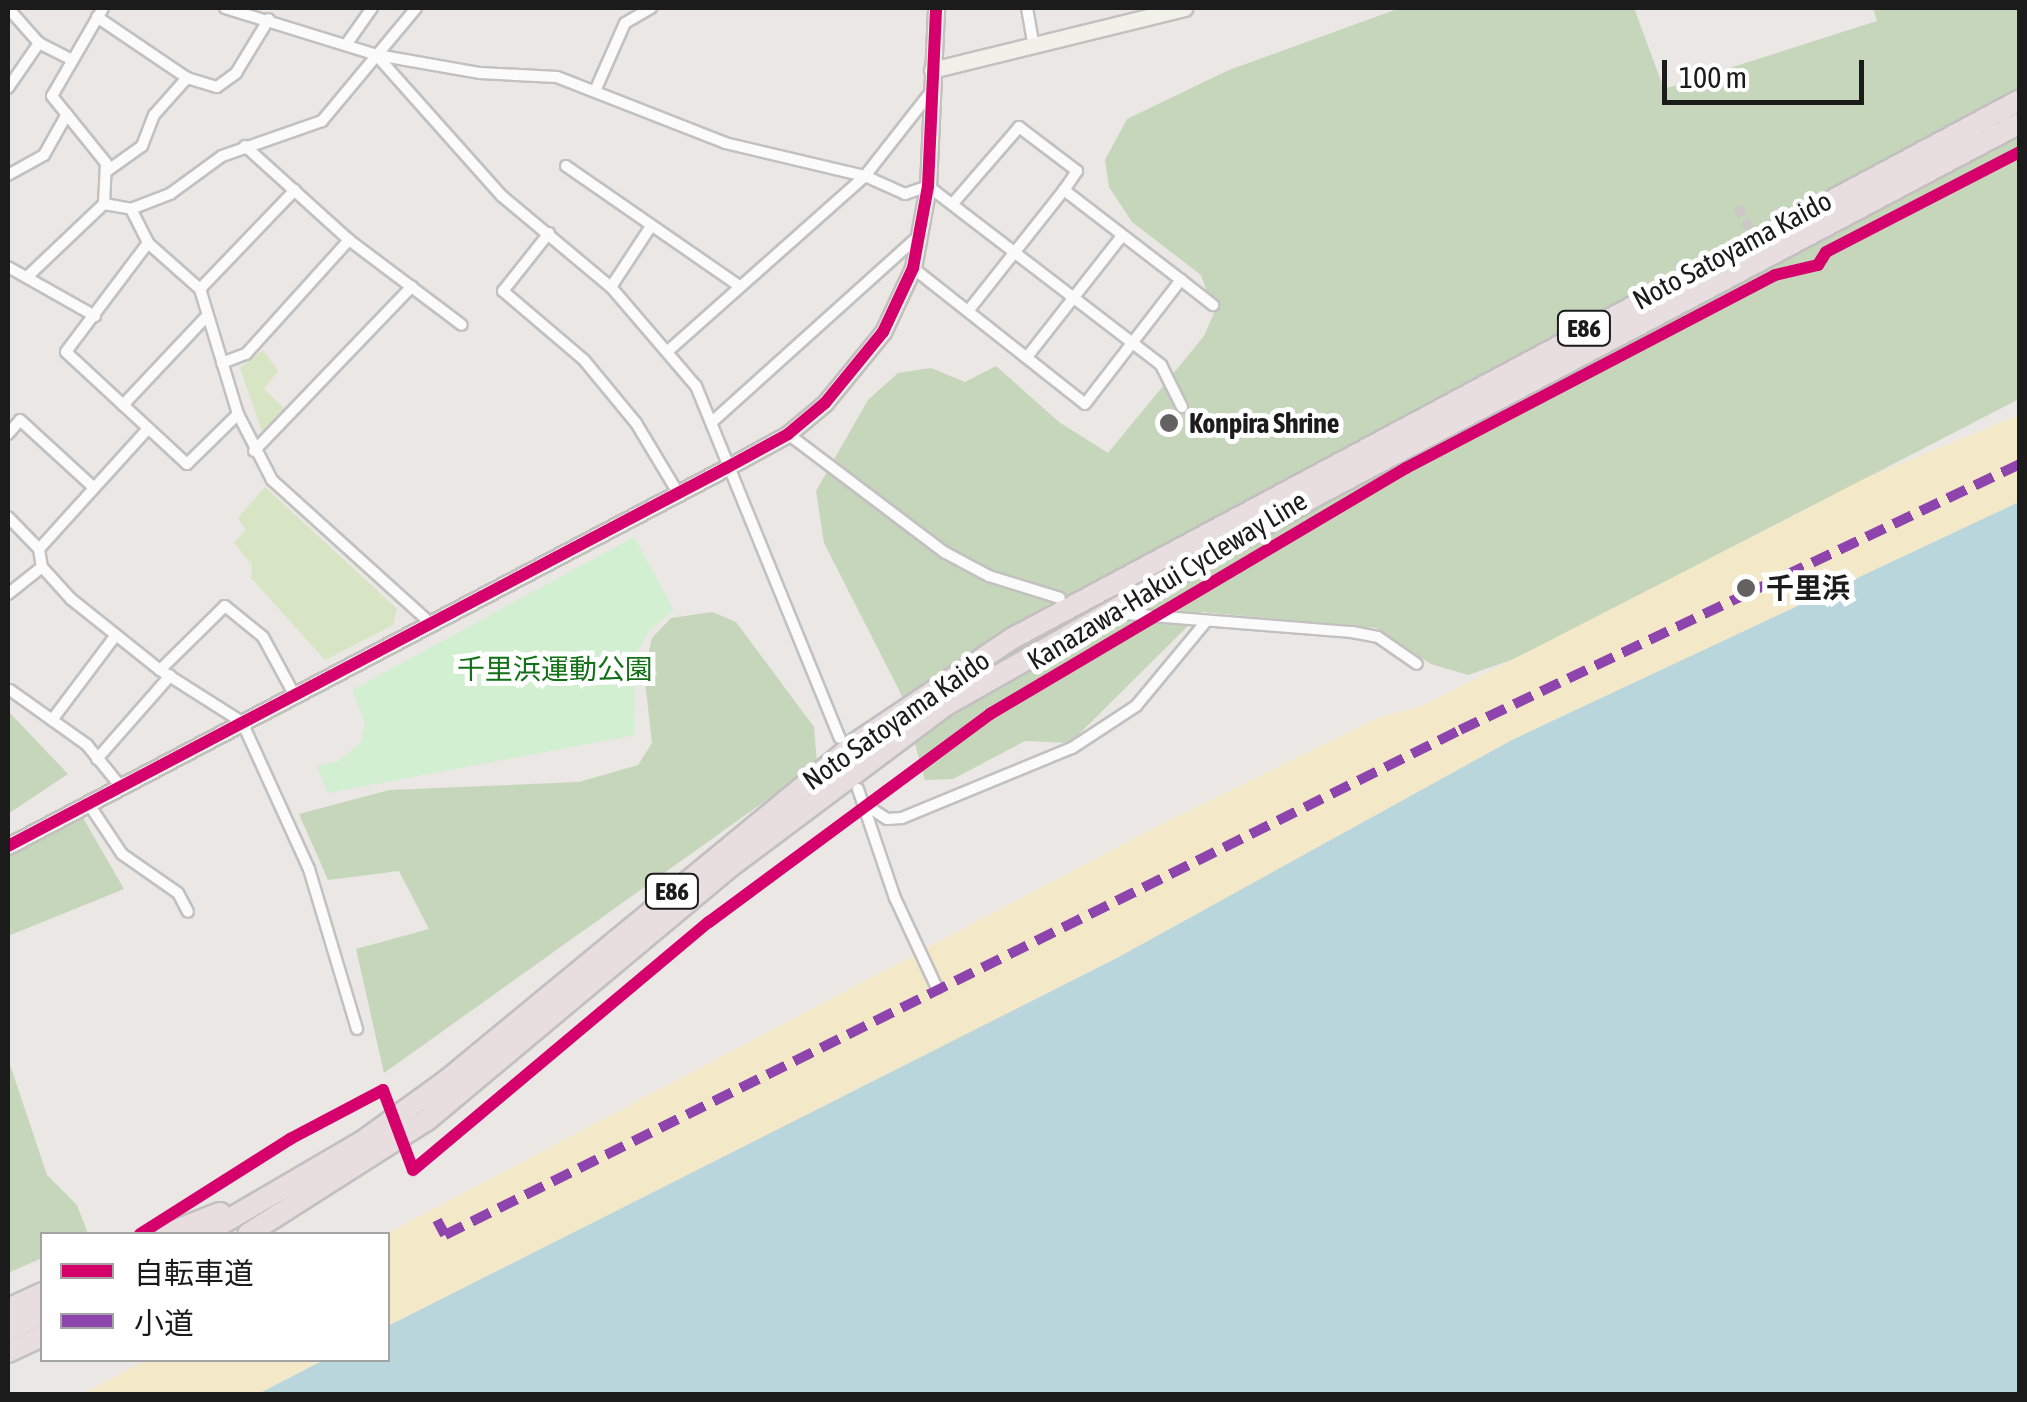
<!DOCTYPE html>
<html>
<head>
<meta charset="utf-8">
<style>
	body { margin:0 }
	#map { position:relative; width:2027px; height:1402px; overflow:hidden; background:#eae7e4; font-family:"Asap Condensed","Noto Sans JP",sans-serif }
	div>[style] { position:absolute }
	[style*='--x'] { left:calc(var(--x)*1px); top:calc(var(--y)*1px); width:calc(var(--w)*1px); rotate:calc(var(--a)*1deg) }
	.grass>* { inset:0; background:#d7e5c4 }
	.forest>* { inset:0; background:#c6d6bb }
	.sand>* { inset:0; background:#f3e8c8 }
	.park>* { inset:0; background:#d3efd1 }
	.water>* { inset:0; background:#b9d6dc }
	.street-tunnel>* { height:10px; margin-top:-5px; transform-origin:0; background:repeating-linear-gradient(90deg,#cbc8c6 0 10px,transparent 0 15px) }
	.roads { filter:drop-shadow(2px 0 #c2c1c0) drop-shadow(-2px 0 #c2c1c0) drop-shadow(0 2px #c2c1c0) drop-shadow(0 -2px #c2c1c0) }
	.street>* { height:10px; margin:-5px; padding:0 5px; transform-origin:5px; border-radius:5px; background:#fcfbfb }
	.secondary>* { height:15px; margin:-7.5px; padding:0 7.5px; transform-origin:7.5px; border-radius:7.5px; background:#f2f1e9 }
	.highway>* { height:20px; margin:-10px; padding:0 10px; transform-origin:10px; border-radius:10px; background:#e8dee0 }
	.quiet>* { height:10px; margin-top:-5px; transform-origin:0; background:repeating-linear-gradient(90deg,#8e44ad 0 20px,transparent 0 30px) }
	.cycleway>* { height:12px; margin:-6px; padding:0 6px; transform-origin:6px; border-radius:6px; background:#d6006c }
	.dots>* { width:28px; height:28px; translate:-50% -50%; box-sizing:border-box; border:5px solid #fff; border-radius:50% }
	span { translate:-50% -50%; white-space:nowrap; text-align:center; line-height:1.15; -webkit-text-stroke:10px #fff; paint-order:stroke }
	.shield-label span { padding:2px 8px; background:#fff; border:2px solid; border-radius:8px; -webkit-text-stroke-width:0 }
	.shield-label { font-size:25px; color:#1b1b1b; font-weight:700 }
	.street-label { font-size:28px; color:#1b1b1b }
	.poi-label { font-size:28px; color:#1b1b1b; font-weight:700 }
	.left { translate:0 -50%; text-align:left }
	.park-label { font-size:28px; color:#127117 }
	.frame { position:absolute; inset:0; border:10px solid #1b1b1b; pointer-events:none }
	.legend { position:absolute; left:40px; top:1232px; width:350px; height:130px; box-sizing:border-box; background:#fff; border:2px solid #a4a4a4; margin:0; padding:12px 18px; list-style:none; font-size:30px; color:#1b1b1b }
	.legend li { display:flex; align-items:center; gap:20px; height:50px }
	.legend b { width:50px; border:2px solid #a4a4a4 }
	.scale { position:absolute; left:1662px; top:60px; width:202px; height:45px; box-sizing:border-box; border:5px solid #1b1b1b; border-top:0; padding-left:12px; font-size:30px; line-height:35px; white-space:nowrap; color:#1b1b1b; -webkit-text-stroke:8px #fff; paint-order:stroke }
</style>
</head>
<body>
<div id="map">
	<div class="grass">
		<i style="clip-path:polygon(263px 350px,278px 371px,264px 389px,286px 410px,263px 434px,240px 368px)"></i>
		<i style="clip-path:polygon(265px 487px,397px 609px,393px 625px,325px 660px,251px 578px,252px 565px,234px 543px,246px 530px,238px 518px)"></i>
	</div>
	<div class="forest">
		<i style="clip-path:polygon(1400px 8px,1634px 8px,1664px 89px,1877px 21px,1873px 8px,2019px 8px,2019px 399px,1520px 657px,1468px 675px,1431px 664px,1376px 628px,1202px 612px,1070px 743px,1025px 741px,953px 779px,925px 780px,901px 694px,824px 543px,816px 491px,868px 400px,898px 373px,931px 368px,965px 382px,996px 366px,1059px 422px,1108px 453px,1204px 336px,1214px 313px,1201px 275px,1132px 222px,1109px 187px,1105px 160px,1127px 119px,1229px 70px)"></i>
		<i style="clip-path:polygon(712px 612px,736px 622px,814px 727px,817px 764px,384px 1073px,356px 949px,429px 929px,399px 871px,328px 880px,299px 814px,389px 790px,579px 782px,638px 765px,652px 743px,644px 672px,652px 638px,671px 618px)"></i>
		<i style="clip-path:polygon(8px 711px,68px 774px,8px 814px)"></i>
		<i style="clip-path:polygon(82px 816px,124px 889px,8px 936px,8px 854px)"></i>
		<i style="clip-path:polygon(8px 1059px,47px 1175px,77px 1205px,88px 1234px,42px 1234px,42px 1258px,8px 1273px)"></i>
	</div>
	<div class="sand">
		<i style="clip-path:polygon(2019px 415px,2019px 502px,1512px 740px,1117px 958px,388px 1326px,386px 1234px,1144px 833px,1377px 718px,1424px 705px,1868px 477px)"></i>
		<i style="clip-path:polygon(147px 1360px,324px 1360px,258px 1394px,82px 1394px)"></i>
	</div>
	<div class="park">
		<i style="clip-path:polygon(634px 537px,674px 610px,649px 631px,634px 658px,635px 735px,328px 793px,317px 766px,339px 761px,361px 742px,365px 722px,352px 690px)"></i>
	</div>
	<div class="water">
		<i style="clip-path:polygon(2019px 502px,2019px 1394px,258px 1394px,324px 1360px,388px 1360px,388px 1326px,1117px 958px,1512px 740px)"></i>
	</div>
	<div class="street-tunnel">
		<i style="--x:1738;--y:207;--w:41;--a:60.9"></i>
	</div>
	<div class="roads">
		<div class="street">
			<i style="--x:8;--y:8;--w:47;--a:48.5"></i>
			<i style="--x:39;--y:43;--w:36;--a:27"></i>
			<i style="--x:225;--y:8;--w:159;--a:17.2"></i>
			<i style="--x:377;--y:55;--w:105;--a:9.9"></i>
			<i style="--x:480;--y:73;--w:77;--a:3"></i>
			<i style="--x:557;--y:77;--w:180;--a:21.4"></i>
			<i style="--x:725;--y:143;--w:144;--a:13.3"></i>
			<i style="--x:865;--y:176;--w:44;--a:24.2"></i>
			<i style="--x:905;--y:194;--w:24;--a:-19"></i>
			<i style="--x:928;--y:186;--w:294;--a:37.5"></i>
			<i style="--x:1161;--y:365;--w:47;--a:63.4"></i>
			<i style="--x:1027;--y:8;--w:36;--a:80"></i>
			<i style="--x:97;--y:17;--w:109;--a:34.1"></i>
			<i style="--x:187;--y:78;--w:31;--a:17"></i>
			<i style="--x:217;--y:87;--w:24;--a:-36"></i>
			<i style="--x:236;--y:73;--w:63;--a:-58.6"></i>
			<i style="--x:348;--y:42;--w:42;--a:-54.8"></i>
			<i style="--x:378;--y:57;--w:186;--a:48.3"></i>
			<i style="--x:502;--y:196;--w:142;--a:39.9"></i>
			<i style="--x:611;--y:287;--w:130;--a:49.4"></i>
			<i style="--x:696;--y:386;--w:380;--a:67.8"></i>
			<i style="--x:8;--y:88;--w:55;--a:-55.4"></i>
			<i style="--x:595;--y:91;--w:74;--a:-66.2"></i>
			<i style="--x:625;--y:23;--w:30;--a:-30"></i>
			<i style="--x:245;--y:146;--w:140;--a:42.1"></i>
			<i style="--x:349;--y:240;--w:141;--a:37"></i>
			<i style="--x:566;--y:166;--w:211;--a:34.7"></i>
			<i style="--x:107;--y:171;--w:43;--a:-35.5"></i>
			<i style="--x:142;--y:146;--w:33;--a:-69"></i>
			<i style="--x:154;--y:115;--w:50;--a:-48.3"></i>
			<i style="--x:8;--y:175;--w:41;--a:-29.1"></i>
			<i style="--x:44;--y:155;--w:47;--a:-60.7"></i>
			<i style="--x:955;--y:201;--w:98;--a:-49.1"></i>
			<i style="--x:1019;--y:127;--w:73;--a:37.2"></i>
			<i style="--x:1077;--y:171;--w:23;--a:124"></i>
			<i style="--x:104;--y:204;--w:27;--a:10"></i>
			<i style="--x:131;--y:209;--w:42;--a:-21"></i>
			<i style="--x:170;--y:194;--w:64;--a:-36.2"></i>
			<i style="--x:222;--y:156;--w:106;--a:-19.3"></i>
			<i style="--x:322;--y:121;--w:147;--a:-50.2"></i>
			<i style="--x:131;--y:209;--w:38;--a:63"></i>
			<i style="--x:148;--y:243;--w:69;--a:41.5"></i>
			<i style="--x:200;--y:289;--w:131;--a:73.1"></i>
			<i style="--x:238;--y:414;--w:74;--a:62.7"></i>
			<i style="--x:272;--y:480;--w:213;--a:42.1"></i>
			<i style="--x:549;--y:233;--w:74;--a:128.4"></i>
			<i style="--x:503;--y:291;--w:106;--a:40.4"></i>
			<i style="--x:584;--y:360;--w:82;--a:50.5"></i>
			<i style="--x:636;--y:423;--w:82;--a:59"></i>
			<i style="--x:148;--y:243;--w:136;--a:127"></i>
			<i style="--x:66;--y:352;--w:165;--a:42.8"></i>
			<i style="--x:187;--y:464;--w:71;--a:-44.4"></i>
			<i style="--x:8;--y:267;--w:100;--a:29.4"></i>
			<i style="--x:913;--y:268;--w:219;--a:38.3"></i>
			<i style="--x:1085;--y:404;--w:157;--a:-52.3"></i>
			<i style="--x:1181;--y:280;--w:148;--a:-142.4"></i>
			<i style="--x:1064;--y:190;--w:154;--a:128.4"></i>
			<i style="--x:28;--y:276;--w:105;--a:-43.5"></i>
			<i style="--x:104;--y:204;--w:41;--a:-87.2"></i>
			<i style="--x:106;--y:163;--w:86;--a:-128.9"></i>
			<i style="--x:52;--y:96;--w:102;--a:-59.9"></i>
			<i style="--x:1181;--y:280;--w:41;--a:38"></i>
			<i style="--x:611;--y:287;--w:73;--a:-56.7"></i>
			<i style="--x:200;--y:289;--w:137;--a:-46.2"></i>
			<i style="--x:668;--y:351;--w:264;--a:-41.6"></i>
			<i style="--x:865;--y:176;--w:105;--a:-51.9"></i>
			<i style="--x:1027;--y:357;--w:154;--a:-51.9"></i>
			<i style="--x:222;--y:363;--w:26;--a:-21"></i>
			<i style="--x:246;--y:354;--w:154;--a:-47.9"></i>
			<i style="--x:123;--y:405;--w:122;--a:-46.7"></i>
			<i style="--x:712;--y:422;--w:280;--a:-42"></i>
			<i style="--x:8;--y:434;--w:18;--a:-49"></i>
			<i style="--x:20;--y:420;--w:99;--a:42.5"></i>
			<i style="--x:788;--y:434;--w:196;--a:37.1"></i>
			<i style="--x:944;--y:552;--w:51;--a:28.1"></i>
			<i style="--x:989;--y:576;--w:74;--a:17.2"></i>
			<i style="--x:254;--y:451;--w:228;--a:-46.2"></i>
			<i style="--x:8;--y:517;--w:45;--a:45.9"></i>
			<i style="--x:39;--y:549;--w:18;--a:81"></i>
			<i style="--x:42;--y:567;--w:43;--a:47.8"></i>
			<i style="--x:71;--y:599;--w:114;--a:38.6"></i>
			<i style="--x:160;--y:670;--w:97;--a:32.4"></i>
			<i style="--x:242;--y:722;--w:162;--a:65.5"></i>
			<i style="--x:309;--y:869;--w:167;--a:73.3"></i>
			<i style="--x:39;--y:549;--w:161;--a:-47.8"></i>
			<i style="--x:8;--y:594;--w:43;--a:-38.5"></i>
			<i style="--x:1127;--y:614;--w:226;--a:4.6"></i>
			<i style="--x:1352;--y:632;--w:26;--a:11"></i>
			<i style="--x:1378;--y:637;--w:47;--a:34.7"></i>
			<i style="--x:160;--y:670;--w:91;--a:-44.6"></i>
			<i style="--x:225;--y:606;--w:49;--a:39.2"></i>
			<i style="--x:263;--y:637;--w:65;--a:61.5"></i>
			<i style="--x:10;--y:690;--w:95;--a:35.5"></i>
			<i style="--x:87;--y:745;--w:54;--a:51"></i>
			<i style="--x:52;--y:720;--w:106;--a:-53"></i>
			<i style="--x:97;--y:759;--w:111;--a:-48.7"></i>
			<i style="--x:858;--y:789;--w:115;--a:71.3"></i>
			<i style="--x:895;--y:898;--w:99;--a:65"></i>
			<i style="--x:88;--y:803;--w:61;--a:56.3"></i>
			<i style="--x:122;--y:854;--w:68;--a:34.9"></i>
			<i style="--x:178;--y:893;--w:21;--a:62"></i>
			<i style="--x:864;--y:804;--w:27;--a:33"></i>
			<i style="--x:887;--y:819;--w:15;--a:-4"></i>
			<i style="--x:902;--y:818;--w:184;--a:-22.4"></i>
			<i style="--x:1072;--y:748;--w:77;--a:-33.3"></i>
			<i style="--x:1136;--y:706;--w:108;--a:-50.3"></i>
		</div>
		<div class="secondary">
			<i style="--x:932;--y:70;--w:260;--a:-13.8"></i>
			<i style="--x:8;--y:846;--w:811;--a:-27.77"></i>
			<i style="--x:726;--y:468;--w:71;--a:-28.7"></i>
			<i style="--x:788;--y:434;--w:48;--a:-40"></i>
			<i style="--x:825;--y:403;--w:92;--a:-50.8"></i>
			<i style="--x:883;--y:332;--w:71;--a:-64.9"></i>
			<i style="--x:913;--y:268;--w:83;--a:-79.6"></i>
			<i style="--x:928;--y:186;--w:178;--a:-87.4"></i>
		</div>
		<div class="highway">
			<i style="--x:166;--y:1234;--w:58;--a:-21.3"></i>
			<i style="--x:204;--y:1234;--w:184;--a:-30.3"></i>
			<i style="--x:363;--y:1141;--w:102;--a:-35.9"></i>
			<i style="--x:446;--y:1081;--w:531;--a:-39.5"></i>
			<i style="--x:856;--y:743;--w:189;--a:-33.8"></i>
			<i style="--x:1013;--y:638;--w:1142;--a:-28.11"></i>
			<i style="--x:248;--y:1234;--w:212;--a:-32.5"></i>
			<i style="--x:427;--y:1120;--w:396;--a:-39.9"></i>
			<i style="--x:731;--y:866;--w:269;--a:-36.8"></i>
			<i style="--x:946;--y:705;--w:429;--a:-29.5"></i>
			<i style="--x:1319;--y:494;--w:793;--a:-27.89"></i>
			<i style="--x:8;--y:1309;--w:38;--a:-25"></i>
			<i style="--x:8;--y:1330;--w:38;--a:-25"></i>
			<i style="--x:8;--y:1352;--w:38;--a:-25"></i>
		</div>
	</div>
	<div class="quiet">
		<i style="--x:437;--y:1220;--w:17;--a:62"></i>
		<i style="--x:445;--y:1235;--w:1134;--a:-26.45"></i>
		<i style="--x:1460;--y:730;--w:620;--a:-25.41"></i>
	</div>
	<div class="cycleway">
		<i style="--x:8;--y:846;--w:811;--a:-27.77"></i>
		<i style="--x:726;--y:468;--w:71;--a:-28.7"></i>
		<i style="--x:788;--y:434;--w:48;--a:-40"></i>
		<i style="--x:825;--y:403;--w:92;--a:-50.8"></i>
		<i style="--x:883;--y:332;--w:71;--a:-64.9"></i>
		<i style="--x:913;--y:268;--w:83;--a:-79.6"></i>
		<i style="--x:928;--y:186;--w:178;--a:-87.4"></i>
		<i style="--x:140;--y:1234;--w:178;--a:-32.3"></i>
		<i style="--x:290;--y:1139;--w:105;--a:-27.8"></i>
		<i style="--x:383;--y:1090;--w:85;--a:69.4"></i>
		<i style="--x:413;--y:1170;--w:386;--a:-40"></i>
		<i style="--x:709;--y:922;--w:350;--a:-36.5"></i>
		<i style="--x:990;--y:714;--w:483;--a:-30.6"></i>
		<i style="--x:1406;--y:468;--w:416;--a:-27.6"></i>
		<i style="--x:1775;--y:275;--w:44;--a:-13.1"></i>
		<i style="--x:1818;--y:265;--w:15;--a:-58"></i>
		<i style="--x:1826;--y:252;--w:218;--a:-27.3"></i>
	</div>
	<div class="dots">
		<i style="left:1169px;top:423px;background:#636261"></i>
		<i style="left:1746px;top:588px;background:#636261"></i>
	</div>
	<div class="shield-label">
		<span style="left:1584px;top:328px">E86</span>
		<span style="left:672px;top:891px">E86</span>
	</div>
	<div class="street-label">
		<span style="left:1732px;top:250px;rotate:-28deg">Noto Satoyama Kaido</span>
		<span style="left:1167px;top:580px;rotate:-31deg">Kanazawa-Hakui Cycleway Line</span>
		<span style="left:896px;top:720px;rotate:-35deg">Noto Satoyama Kaido</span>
	</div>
	<div class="poi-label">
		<span class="left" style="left:1189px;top:423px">Konpira Shrine</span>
		<span class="left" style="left:1766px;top:588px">千里浜</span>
	</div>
	<div class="park-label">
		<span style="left:555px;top:669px">千里浜運動公園</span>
	</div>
	<div class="frame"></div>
	<ul class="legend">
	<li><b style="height:12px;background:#d6006c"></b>自転車道</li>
	<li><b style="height:12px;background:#8e44ad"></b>小道</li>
	</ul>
	<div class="scale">100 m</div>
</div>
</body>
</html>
